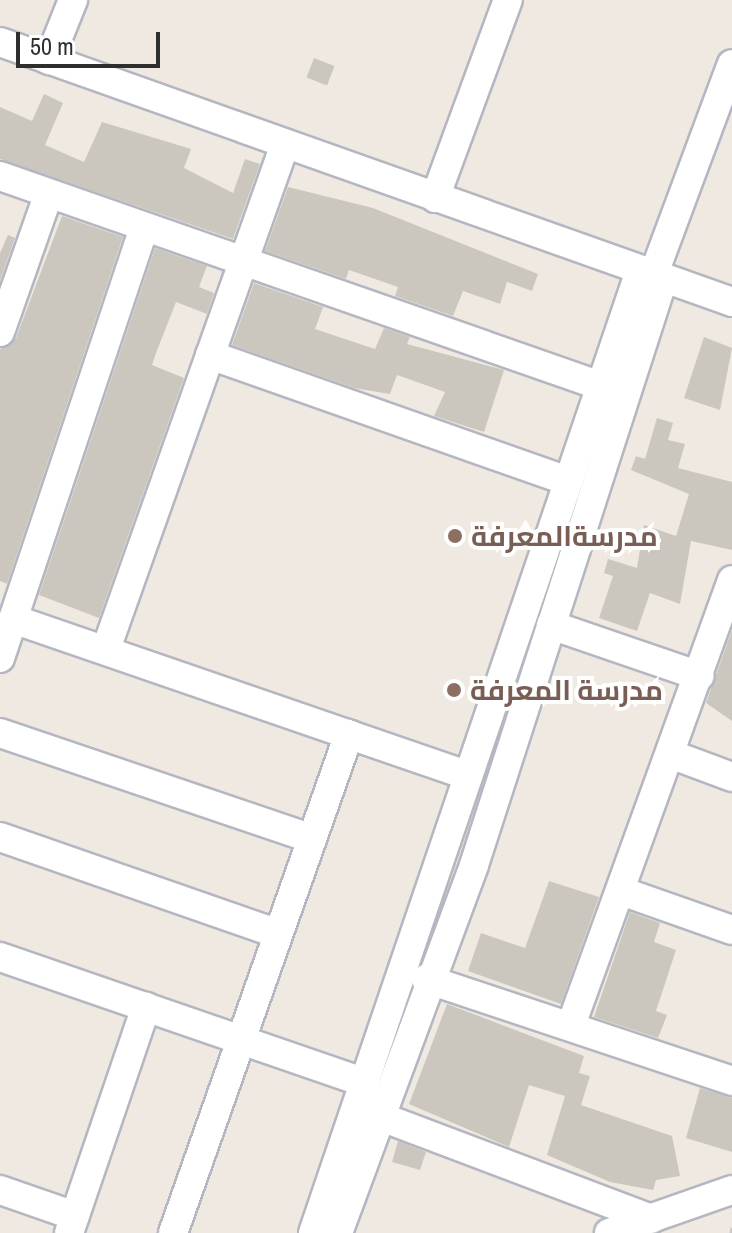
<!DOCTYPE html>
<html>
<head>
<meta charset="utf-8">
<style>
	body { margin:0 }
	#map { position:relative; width:732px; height:1233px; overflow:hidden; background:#efe9e1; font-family:"Archivo Narrow",Cairo,sans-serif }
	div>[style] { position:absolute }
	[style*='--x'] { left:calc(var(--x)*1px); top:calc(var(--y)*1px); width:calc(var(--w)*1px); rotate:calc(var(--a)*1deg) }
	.building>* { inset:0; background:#cbc7bf; transform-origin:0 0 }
	.path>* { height:3px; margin-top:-1.5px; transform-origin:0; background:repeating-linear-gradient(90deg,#c9c9c9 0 6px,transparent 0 10px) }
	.roads { filter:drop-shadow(2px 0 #b4b7c1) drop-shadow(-2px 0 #b4b7c1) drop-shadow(0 2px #b4b7c1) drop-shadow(0 -2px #b4b7c1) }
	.minor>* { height:28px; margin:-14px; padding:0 14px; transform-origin:14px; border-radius:14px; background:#fff }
	.dots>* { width:22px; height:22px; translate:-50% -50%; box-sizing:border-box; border:4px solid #fff; border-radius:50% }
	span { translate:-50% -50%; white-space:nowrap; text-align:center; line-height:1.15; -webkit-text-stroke:8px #fff; paint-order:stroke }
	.education-label { font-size:28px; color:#785e54; font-weight:700 }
	.left { translate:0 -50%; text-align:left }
	.scale { position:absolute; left:16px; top:32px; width:144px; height:36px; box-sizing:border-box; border:4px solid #2e2e2e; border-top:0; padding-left:10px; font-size:24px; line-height:28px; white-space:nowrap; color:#2e2e2e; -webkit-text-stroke:6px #fff; paint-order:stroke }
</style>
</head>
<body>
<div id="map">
	<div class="building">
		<i style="left:314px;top:58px;width:22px;height:21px;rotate:21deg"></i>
		<i style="clip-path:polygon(44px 94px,63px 103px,45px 145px,84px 162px,102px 122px,191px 149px,184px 168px,233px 193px,245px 159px,260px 164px,233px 239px,0 159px,0 107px,32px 121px)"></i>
		<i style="clip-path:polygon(288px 187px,373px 208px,538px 274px,532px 291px,507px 282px,500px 304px,463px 291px,453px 316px,395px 296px,398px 287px,349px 270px,346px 279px,265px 251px)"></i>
		<i style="clip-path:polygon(62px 216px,123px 237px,7px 584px,0 581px,0 349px,16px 338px)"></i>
		<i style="clip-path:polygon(8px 235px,15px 238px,0 281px,0 253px)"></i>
		<i style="clip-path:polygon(155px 248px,207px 266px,199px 287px,214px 293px,207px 314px,176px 302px,156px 353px,152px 365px,184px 378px,99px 618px,39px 595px)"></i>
		<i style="clip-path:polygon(254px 283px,323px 307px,315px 329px,375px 349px,384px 328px,410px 337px,407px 344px,504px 370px,484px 432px,434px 416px,445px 392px,397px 375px,390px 394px,354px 388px,232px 345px)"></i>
		<i style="clip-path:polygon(704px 337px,732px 348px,720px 410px,684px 398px)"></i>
		<i style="clip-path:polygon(657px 418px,673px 423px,668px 440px,685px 444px,678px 468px,732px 482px,732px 550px,691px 541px,680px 604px,650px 593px,637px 631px,599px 618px,613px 576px,604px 573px,608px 559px,637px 568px,644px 525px,676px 536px,689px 494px,631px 470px,636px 456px,645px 459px)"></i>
		<i style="clip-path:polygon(732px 630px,732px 721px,706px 703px)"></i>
		<i style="clip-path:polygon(549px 881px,599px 897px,561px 1004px,468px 971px,481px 933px,525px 948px)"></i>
		<i style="clip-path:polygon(630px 912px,660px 923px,654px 942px,676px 950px,656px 1011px,667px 1015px,658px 1038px,594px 1017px)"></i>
		<i style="clip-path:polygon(447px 1004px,584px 1056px,579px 1073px,590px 1076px,581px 1105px,672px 1136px,680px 1176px,656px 1180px,653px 1190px,610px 1182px,547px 1155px,565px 1096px,529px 1085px,509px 1147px,409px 1104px)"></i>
		<i style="clip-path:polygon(700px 1088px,732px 1098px,732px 1152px,686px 1138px)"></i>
		<i style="clip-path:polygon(398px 1141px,426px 1152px,420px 1170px,392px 1162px)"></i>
	</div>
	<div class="path">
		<i style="--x:731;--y:1233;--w:8;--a:-83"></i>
	</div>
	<div class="roads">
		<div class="minor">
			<i style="--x:0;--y:42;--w:777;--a:19.55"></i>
			<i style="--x:49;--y:60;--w:65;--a:-68.2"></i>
			<i style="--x:0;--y:176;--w:637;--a:19.26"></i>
			<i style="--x:435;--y:198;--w:211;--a:-69.8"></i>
			<i style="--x:653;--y:276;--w:226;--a:-69.6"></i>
			<i style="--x:0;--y:332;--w:147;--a:-70.6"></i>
			<i style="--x:210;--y:355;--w:380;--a:19.4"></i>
			<i style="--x:13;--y:619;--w:481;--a:19"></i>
			<i style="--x:551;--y:625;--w:157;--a:18.9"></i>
			<i style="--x:106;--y:649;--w:536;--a:-70.48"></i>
			<i style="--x:0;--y:658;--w:454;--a:-71.5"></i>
			<i style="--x:0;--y:733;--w:328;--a:18.7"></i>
			<i style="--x:673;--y:755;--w:63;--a:20.4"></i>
			<i style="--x:0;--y:837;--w:292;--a:19.2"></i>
			<i style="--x:624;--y:892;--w:114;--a:19.4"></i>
			<i style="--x:0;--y:957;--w:386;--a:19"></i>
			<i style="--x:426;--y:979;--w:323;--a:18.4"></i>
			<i style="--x:571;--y:1025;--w:473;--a:-70.1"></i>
			<i style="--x:379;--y:1116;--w:291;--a:20.7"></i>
			<i style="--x:0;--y:1190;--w:79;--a:19.1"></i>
			<i style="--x:69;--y:1233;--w:239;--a:-71.2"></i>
			<i style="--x:173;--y:1233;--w:529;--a:-70.57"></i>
			<i style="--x:313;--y:1233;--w:1016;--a:-71.23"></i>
			<i style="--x:338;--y:1233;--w:392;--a:-69.7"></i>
			<i style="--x:474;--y:865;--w:615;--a:-72.1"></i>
			<i style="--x:609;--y:1233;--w:130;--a:-19.3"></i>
		</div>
	</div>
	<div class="dots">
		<i style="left:455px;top:536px;background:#8d6e63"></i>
		<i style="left:454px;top:690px;background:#8d6e63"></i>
	</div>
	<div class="education-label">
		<span class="left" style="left:471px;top:536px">مدرسةالمعرفة</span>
		<span class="left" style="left:470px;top:690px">مدرسة المعرفة</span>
	</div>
	<div class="scale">50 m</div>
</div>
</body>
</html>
